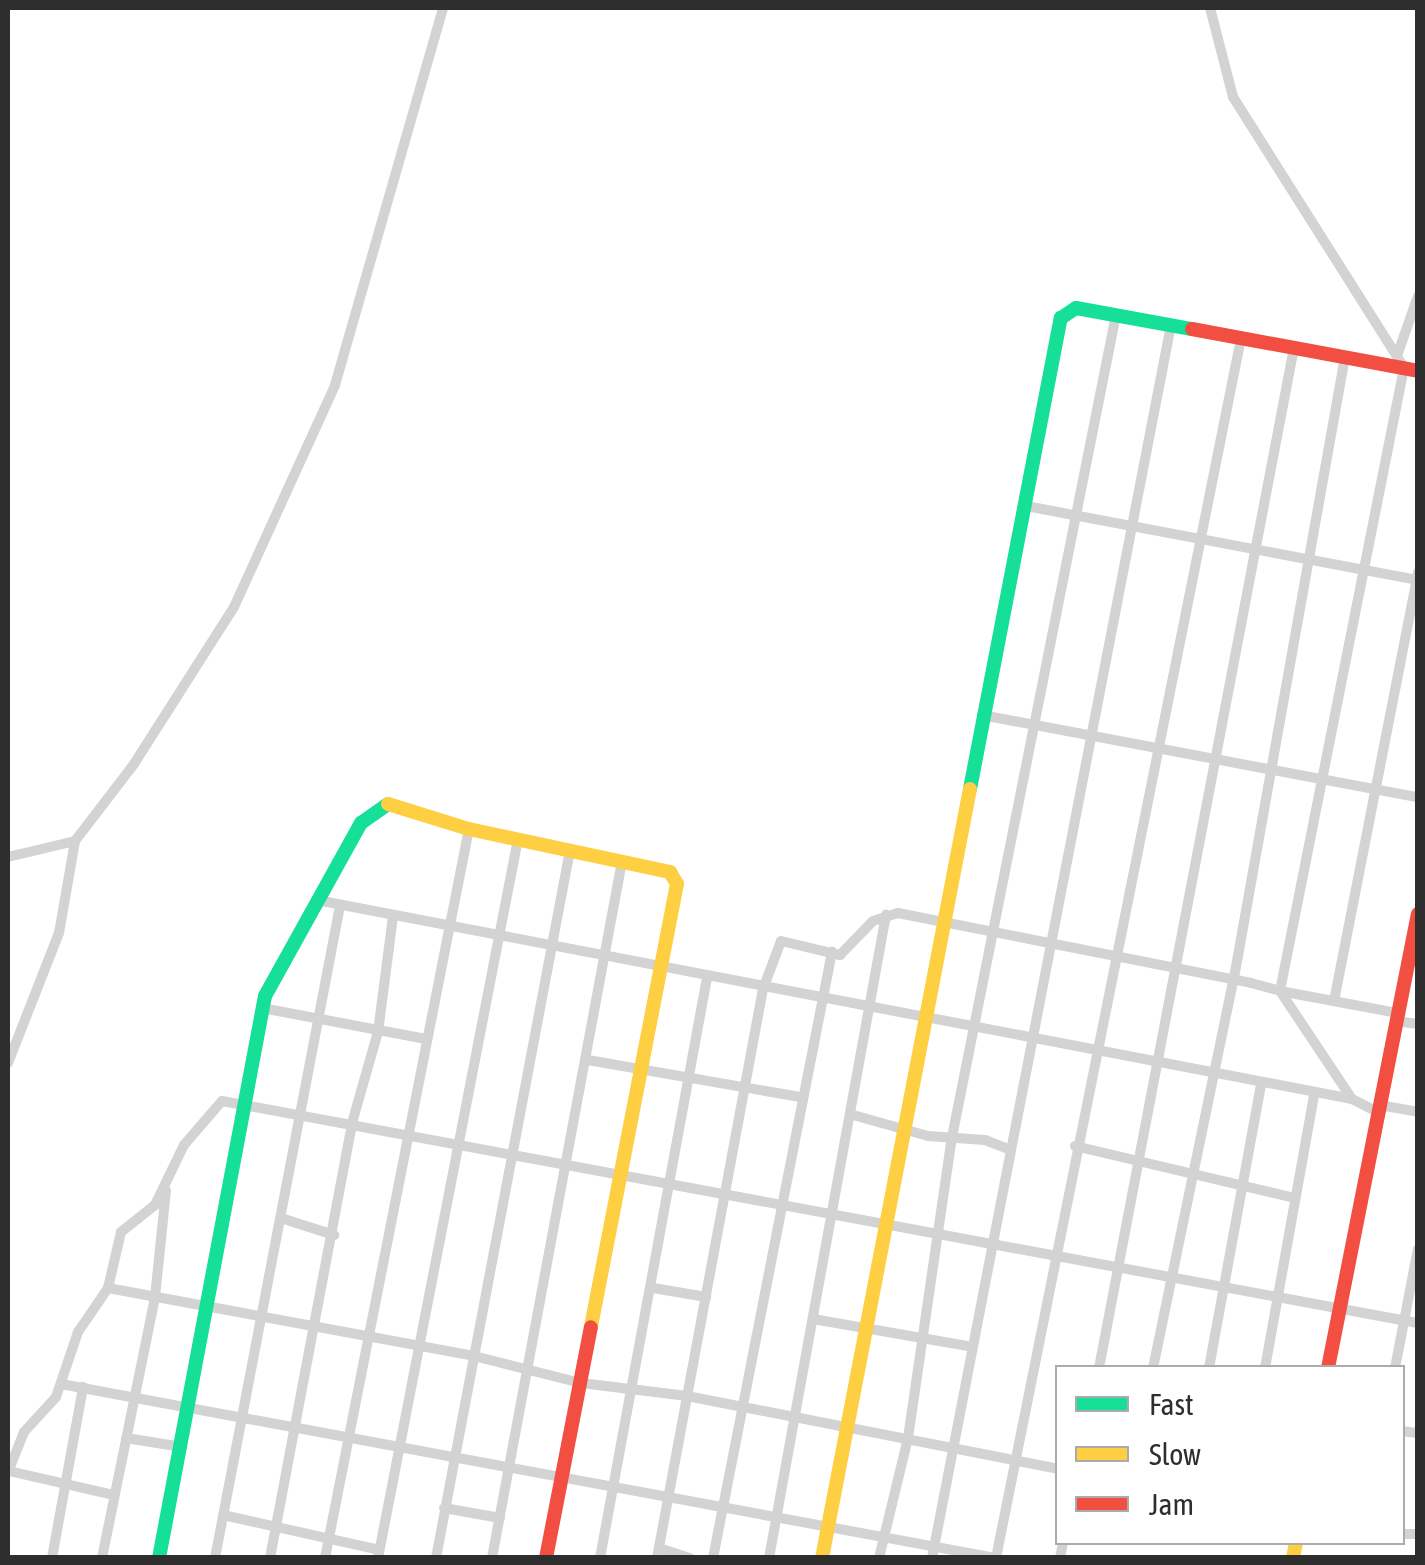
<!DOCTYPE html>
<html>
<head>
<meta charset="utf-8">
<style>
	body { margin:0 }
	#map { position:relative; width:1425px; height:1565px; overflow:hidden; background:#fff; font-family:"Asap Condensed",sans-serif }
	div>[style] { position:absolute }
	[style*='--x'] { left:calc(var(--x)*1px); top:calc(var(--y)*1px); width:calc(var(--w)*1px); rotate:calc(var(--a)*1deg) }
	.street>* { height:10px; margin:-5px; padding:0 5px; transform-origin:5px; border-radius:5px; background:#d3d3d3 }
	.fast>* { height:14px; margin:-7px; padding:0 7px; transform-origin:7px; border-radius:7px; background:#16e098 }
	.slow>* { height:14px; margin:-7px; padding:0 7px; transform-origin:7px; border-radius:7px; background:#ffcf43 }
	.jam>* { height:14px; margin:-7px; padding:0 7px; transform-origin:7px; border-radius:7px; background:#f24e42 }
	span { translate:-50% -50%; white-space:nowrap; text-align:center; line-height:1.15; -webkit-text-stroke:10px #fff; paint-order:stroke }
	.frame { position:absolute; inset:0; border:10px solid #2e2e2e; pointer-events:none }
	.legend { position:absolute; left:1055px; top:1365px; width:350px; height:180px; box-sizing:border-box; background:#fff; border:2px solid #ababab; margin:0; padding:12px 18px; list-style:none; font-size:30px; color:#2e2e2e }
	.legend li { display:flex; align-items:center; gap:20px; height:50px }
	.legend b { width:50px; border:2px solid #ababab }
</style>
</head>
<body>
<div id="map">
	<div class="street">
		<i style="--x:1210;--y:8;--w:92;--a:75.5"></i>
		<i style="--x:1233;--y:97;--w:320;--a:57.7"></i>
		<i style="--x:1404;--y:368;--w:635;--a:101.26"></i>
		<i style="--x:1280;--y:991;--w:120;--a:10.6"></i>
		<i style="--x:1398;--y:353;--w:60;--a:-70.7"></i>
		<i style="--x:1026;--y:506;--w:399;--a:10.7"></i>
		<i style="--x:982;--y:715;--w:444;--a:10.7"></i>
		<i style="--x:8;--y:857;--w:69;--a:-13.4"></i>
		<i style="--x:322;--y:901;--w:1049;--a:10.88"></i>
		<i style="--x:1352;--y:1099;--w:27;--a:27"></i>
		<i style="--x:1334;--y:1001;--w:437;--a:-78.9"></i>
		<i style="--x:262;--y:1008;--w:167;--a:10.7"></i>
		<i style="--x:1396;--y:1021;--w:22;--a:8"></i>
		<i style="--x:588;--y:1060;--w:215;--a:9.9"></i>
		<i style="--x:8;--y:1063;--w:140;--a:-68.6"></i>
		<i style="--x:59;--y:933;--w:93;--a:-80.1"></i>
		<i style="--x:75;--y:841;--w:97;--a:-52.5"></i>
		<i style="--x:134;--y:764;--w:186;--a:-57.5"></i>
		<i style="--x:234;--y:607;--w:244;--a:-65.5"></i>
		<i style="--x:335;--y:385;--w:392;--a:-74"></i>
		<i style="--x:1379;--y:1105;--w:40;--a:10"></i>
		<i style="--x:853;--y:1115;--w:78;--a:15.6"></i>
		<i style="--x:928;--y:1136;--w:57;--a:4"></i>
		<i style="--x:985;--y:1140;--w:26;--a:21"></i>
		<i style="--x:1075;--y:1146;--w:226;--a:13.3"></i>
		<i style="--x:281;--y:1218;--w:56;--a:17.8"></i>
		<i style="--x:108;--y:1288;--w:372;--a:10.5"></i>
		<i style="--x:474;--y:1356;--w:110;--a:14.2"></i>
		<i style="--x:581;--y:1383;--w:107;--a:7"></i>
		<i style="--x:687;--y:1396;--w:378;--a:11.1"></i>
		<i style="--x:653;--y:1288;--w:54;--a:9.6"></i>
		<i style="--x:813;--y:1319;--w:162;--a:9.9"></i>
		<i style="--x:1099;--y:1368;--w:1038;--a:-79.18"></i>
		<i style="--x:1153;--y:1368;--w:398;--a:-78.3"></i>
		<i style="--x:1234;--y:978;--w:631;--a:-79.87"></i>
		<i style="--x:1209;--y:1368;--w:288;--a:-79.6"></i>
		<i style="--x:1265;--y:1368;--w:277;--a:-79.8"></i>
		<i style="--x:1395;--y:1368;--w:121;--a:-79.1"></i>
		<i style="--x:61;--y:1384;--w:950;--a:10.55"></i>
		<i style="--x:1402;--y:1431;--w:16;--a:7"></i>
		<i style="--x:126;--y:1438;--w:57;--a:9.1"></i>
		<i style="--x:9;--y:1471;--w:108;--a:12.9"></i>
		<i style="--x:8;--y:1472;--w:43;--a:-68.2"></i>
		<i style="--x:24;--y:1432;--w:47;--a:-47.6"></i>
		<i style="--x:56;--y:1397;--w:69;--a:-71.3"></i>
		<i style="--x:78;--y:1332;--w:53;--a:-55.7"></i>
		<i style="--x:108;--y:1288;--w:57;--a:-76.9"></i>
		<i style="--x:121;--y:1232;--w:43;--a:-38.5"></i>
		<i style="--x:155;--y:1205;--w:67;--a:-64.2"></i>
		<i style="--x:184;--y:1145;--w:58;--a:-49.2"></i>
		<i style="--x:222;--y:1101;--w:1216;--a:10.52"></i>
		<i style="--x:444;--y:1508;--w:57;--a:10.1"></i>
		<i style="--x:223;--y:1515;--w:160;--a:12.6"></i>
		<i style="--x:1402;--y:1534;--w:16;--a:0"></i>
		<i style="--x:659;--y:1548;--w:33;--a:18"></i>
		<i style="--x:52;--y:1558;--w:174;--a:-79.7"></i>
		<i style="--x:102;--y:1558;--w:266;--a:-78.5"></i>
		<i style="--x:155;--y:1297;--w:107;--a:-84.1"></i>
		<i style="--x:215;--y:1558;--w:664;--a:-79.15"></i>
		<i style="--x:270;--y:1558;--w:443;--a:-79.3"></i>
		<i style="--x:352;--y:1123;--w:95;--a:-74.1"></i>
		<i style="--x:378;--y:1032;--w:117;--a:-82.6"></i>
		<i style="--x:325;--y:1558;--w:743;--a:-78.83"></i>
		<i style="--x:378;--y:1558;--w:733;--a:-78.98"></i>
		<i style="--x:436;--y:1558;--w:721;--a:-79.28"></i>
		<i style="--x:492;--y:1558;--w:709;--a:-79.43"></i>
		<i style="--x:600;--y:1558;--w:590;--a:-79.55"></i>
		<i style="--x:657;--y:1558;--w:579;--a:-79.45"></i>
		<i style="--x:763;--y:989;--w:51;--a:-69.4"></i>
		<i style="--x:781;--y:941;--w:61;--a:13.3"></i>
		<i style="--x:840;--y:955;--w:47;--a:-45.9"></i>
		<i style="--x:873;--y:921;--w:26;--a:-18"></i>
		<i style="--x:898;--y:913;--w:360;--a:11.2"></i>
		<i style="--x:1251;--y:983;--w:30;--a:15"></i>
		<i style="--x:1280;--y:991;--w:130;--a:56.3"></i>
		<i style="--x:713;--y:1558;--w:618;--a:-78.89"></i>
		<i style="--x:769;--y:1558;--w:654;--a:-79.69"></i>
		<i style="--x:879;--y:1558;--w:123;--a:-76.4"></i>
		<i style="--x:908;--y:1438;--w:304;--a:-81.7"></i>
		<i style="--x:952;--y:1137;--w:838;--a:-78.72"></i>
		<i style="--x:932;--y:1558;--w:1256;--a:-79.03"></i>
		<i style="--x:996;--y:1558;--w:1244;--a:-78.64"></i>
		<i style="--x:1060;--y:1558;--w:16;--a:-79"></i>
	</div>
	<div class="fast">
		<i style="--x:970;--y:789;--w:480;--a:-79.1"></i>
		<i style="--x:1061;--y:318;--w:18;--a:-34"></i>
		<i style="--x:1076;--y:308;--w:118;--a:10.3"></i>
		<i style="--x:159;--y:1558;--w:572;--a:-79.32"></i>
		<i style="--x:265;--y:996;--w:198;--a:-61"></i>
		<i style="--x:361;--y:823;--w:33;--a:-35"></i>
	</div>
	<div class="slow">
		<i style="--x:388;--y:804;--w:85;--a:17.2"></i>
		<i style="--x:469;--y:829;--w:206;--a:12.1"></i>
		<i style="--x:670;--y:872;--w:14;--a:60"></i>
		<i style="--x:677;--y:884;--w:451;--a:101"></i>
		<i style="--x:822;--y:1558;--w:783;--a:-79.11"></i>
		<i style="--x:1293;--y:1558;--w:16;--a:-79"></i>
	</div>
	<div class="jam">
		<i style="--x:1192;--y:329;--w:230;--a:10.5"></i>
		<i style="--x:1328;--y:1368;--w:463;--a:-78.8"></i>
		<i style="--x:546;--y:1558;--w:235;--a:-79"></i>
	</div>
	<div class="frame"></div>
	<ul class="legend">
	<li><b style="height:12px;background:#16e098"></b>Fast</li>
	<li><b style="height:12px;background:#ffcf43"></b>Slow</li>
	<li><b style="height:12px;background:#f24e42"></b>Jam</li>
	</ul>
</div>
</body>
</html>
